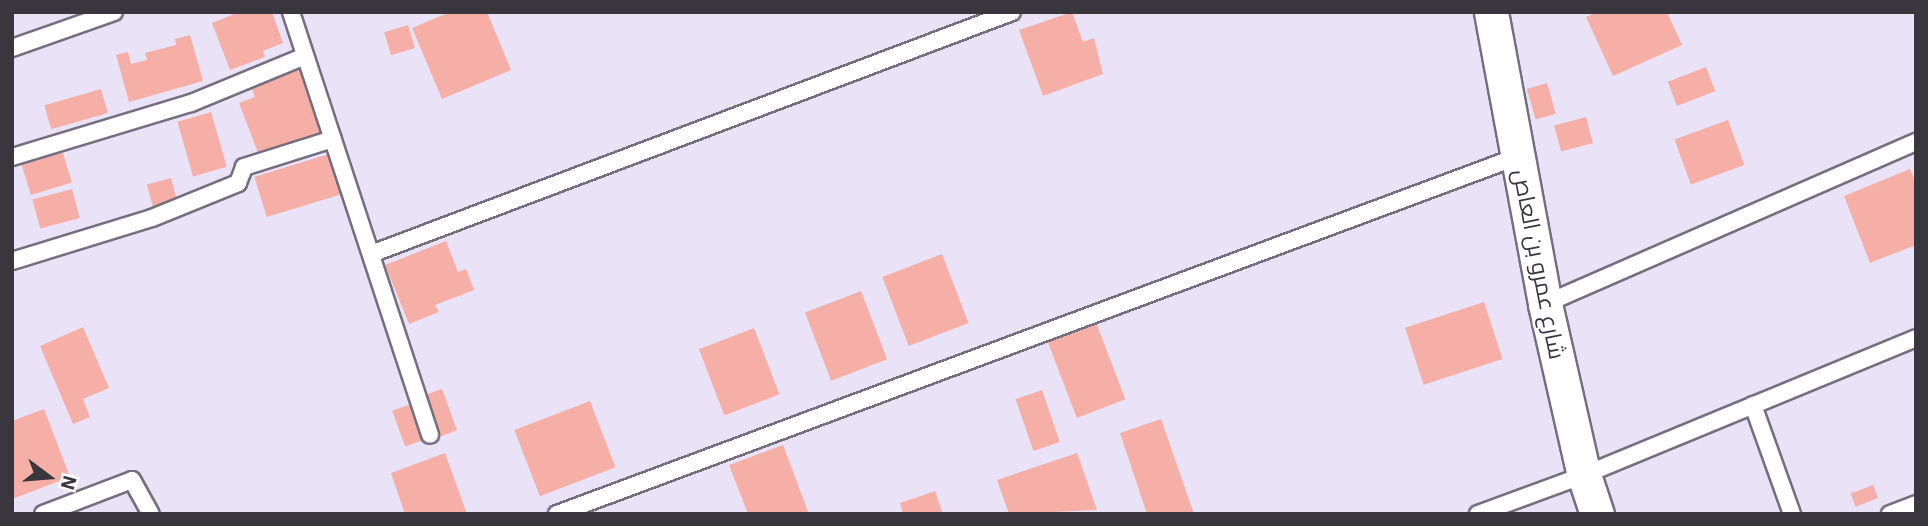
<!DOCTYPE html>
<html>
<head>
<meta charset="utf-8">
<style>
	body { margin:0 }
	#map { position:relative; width:1928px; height:526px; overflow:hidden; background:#eae3f7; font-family:"IBM Plex Sans",Cairo,sans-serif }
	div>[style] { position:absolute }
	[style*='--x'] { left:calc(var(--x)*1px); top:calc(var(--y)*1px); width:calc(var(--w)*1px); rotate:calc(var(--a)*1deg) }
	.building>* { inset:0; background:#f6afa7; transform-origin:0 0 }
	.roads { filter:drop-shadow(2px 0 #756e80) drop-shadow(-2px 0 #756e80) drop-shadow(0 2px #756e80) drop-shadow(0 -2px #756e80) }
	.service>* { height:16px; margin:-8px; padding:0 8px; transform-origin:8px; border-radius:8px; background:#fff }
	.minor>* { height:33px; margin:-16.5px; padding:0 16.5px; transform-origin:16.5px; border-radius:16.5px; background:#fff }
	span { translate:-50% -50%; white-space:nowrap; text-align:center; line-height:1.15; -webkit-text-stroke:5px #fff; paint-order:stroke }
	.street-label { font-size:23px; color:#39363e }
	.frame { position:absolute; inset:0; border:14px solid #39363e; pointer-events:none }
	.north { position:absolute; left:14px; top:442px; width:70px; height:70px; -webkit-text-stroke:5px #fff; paint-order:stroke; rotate:106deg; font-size:19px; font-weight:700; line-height:28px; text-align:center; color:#39363e }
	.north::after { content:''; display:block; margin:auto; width:24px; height:32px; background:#39363e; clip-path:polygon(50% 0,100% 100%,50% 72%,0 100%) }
</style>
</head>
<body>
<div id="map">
	<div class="building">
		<i style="clip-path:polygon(239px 12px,272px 12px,283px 43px,263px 51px,265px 57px,230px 70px,212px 23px)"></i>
		<i style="clip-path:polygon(450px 12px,487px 12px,511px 70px,442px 99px,412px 28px)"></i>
		<i style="clip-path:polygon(1072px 12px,1083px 42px,1094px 38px,1103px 74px,1043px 96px,1019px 30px)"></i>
		<i style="clip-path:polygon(1597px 12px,1667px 12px,1682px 45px,1613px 76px,1586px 17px)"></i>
		<i style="left:408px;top:25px;width:24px;height:25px;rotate:73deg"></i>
		<i style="clip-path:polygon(190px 35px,203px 81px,129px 102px,116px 55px,128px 52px,131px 64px,147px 60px,145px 53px,176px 45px,175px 39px)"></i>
		<i style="clip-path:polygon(301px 67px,325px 134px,260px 158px,239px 103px,255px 97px,251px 86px)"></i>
		<i style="left:1706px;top:67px;width:26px;height:41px;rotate:69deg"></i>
		<i style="left:1547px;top:83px;width:32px;height:21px;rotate:74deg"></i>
		<i style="left:101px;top:89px;width:25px;height:59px;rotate:74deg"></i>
		<i style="left:211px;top:112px;width:57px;height:35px;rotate:74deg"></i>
		<i style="left:1586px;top:117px;width:27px;height:33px;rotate:75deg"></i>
		<i style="left:1728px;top:120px;width:48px;height:57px;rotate:70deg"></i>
		<i style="left:62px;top:150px;width:34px;height:43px;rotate:73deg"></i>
		<i style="left:329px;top:154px;width:42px;height:78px;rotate:73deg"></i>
		<i style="clip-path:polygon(1910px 169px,1916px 183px,1916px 245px,1870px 263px,1844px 196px)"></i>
		<i style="left:171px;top:178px;width:23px;height:25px;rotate:75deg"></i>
		<i style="left:72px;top:189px;width:30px;height:41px;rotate:75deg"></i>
		<i style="clip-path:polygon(446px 241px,458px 272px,466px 269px,474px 290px,435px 305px,439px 312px,409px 324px,385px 265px)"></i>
		<i style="left:942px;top:254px;width:74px;height:64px;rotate:69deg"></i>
		<i style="left:861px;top:291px;width:73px;height:60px;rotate:69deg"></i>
		<i style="left:1484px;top:302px;width:60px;height:83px;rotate:72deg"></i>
		<i style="left:1095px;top:320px;width:85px;height:52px;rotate:69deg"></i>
		<i style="clip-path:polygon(83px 327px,109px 388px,83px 399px,90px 417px,73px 424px,40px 346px)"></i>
		<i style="left:754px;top:328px;width:71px;height:59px;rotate:69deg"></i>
		<i style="left:442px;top:389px;width:44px;height:23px;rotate:70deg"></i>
		<i style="left:1042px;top:390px;width:55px;height:28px;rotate:71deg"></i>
		<i style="left:590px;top:401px;width:71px;height:81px;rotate:69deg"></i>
		<i style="left:411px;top:404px;width:38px;height:20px;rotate:70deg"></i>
		<i style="clip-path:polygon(44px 409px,70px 477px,12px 499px,12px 421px)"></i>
		<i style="clip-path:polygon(1161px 419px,1194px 514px,1147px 514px,1120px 433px)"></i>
		<i style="clip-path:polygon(783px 445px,809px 514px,748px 514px,729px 465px)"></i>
		<i style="clip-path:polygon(445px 453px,467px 514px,405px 514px,391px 473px)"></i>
		<i style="clip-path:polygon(1077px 453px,1097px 510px,1009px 514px,997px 480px)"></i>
		<i style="left:1873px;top:485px;width:14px;height:24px;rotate:69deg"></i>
		<i style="clip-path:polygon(935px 491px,943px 514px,903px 514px,900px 503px)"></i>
	</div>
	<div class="roads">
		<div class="service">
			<i style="--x:291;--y:12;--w:445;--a:71.8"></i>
			<i style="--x:12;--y:48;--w:108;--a:-19.4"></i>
			<i style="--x:12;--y:157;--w:187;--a:-16.8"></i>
			<i style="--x:191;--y:103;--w:123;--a:-22.4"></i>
			<i style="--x:371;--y:254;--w:685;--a:-20.68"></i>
			<i style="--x:12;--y:261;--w:146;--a:-17.1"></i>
			<i style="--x:152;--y:218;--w:93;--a:-22.1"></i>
			<i style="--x:238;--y:183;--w:17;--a:-69"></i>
			<i style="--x:244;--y:167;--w:93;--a:-17.5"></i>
			<i style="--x:1545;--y:304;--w:405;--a:-23.6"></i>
			<i style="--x:1753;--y:405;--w:116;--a:70.3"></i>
			<i style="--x:43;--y:514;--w:95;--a:-20.9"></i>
			<i style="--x:132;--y:480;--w:39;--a:61"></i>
			<i style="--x:557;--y:514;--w:1026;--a:-20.41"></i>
			<i style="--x:1478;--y:514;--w:113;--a:-20.2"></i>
			<i style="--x:1584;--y:475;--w:359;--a:-22.4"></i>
			<i style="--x:1890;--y:514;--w:28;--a:-21"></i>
		</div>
		<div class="minor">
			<i style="--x:1491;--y:12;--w:297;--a:79.5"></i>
			<i style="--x:1545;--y:304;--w:175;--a:77.2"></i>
			<i style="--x:1584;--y:475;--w:41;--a:71.6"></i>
		</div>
	</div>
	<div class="street-label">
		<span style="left:1540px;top:264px;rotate:79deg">شارع عمرو بن العاص</span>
	</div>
	<div class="frame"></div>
	<div class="north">N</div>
</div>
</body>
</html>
